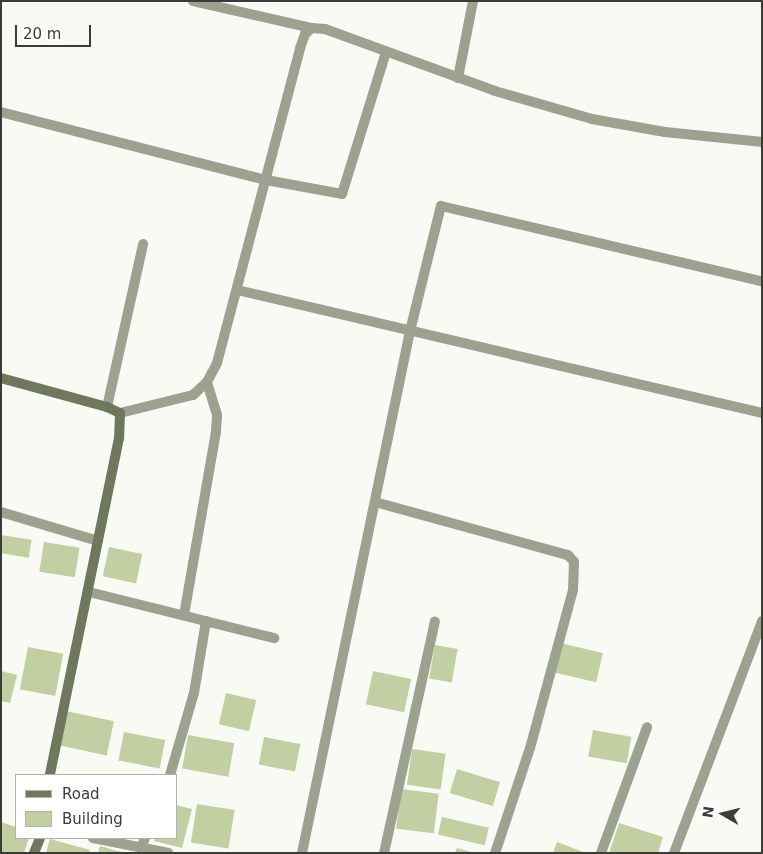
<!DOCTYPE html>
<html>
<head>
<meta charset="utf-8">
<style>
	body { margin:0 }
	#map { position:relative; width:763px; height:854px; overflow:hidden; background:#f8faf3; font-family:"DejaVu Sans",sans-serif }
	div>[style] { position:absolute }
	[style*='--x'] { left:calc(var(--x)*1px); top:calc(var(--y)*1px); width:calc(var(--w)*1px); rotate:calc(var(--a)*1deg) }
	.building>* { inset:0; background:#c1cfa2; transform-origin:0 0 }
	.street>* { height:10px; margin:-5px; padding:0 5px; transform-origin:5px; border-radius:5px; background:#9ca28f }
	.secondary>* { height:10px; margin:-5px; padding:0 5px; transform-origin:5px; border-radius:5px; background:#6f785c }
	span { translate:-50% -50%; white-space:nowrap; text-align:center; line-height:1.15; -webkit-text-stroke:4.5px #fff; paint-order:stroke }
	.frame { position:absolute; inset:0; border:2px solid #3b3c39; pointer-events:none }
	.legend { position:absolute; left:15px; top:774px; width:162px; height:65px; box-sizing:border-box; background:#fff; border:1px solid #b1b1b0; margin:0; padding:6px 9px; list-style:none; font-size:15px; color:#3b3c39 }
	.legend li { display:flex; align-items:center; gap:10px; height:25px }
	.legend b { width:25px; border:1px solid #b1b1b0 }
	.north { position:absolute; left:698px; top:789px; width:50px; height:50px; -webkit-text-stroke:4px #fff; paint-order:stroke; rotate:278deg; font-size:14px; font-weight:700; line-height:20px; text-align:center; color:#3b3c39 }
	.north::after { content:''; display:block; margin:auto; width:18px; height:22px; background:#3b3c39; clip-path:polygon(50% 0,100% 100%,50% 72%,0 100%) }
	.scale { position:absolute; left:15px; top:25px; width:76px; height:22px; box-sizing:border-box; border:2px solid #3b3c39; border-top:0; padding-left:6px; font-size:15px; line-height:18px; white-space:nowrap; color:#3b3c39; -webkit-text-stroke:4px #fff; paint-order:stroke }
</style>
</head>
<body>
<div id="map">
	<div class="building">
		<i style="left:1px;top:535px;width:31px;height:18px;rotate:9deg"></i>
		<i style="left:44px;top:542px;width:36px;height:30px;rotate:9deg"></i>
		<i style="left:109px;top:547px;width:34px;height:30px;rotate:12deg"></i>
		<i style="left:560px;top:643px;width:44px;height:30px;rotate:13deg"></i>
		<i style="left:435px;top:645px;width:23px;height:34px;rotate:10deg"></i>
		<i style="left:28px;top:647px;width:36px;height:43px;rotate:11deg"></i>
		<i style="clip-path:polygon(1px 671px,17px 675px,10px 703px,1px 701px)"></i>
		<i style="left:373px;top:671px;width:39px;height:34px;rotate:12deg"></i>
		<i style="left:226px;top:693px;width:31px;height:32px;rotate:13deg"></i>
		<i style="left:66px;top:711px;width:49px;height:35px;rotate:12deg"></i>
		<i style="left:593px;top:730px;width:39px;height:27px;rotate:10deg"></i>
		<i style="left:124px;top:732px;width:42px;height:29px;rotate:11deg"></i>
		<i style="left:188px;top:735px;width:47px;height:34px;rotate:10deg"></i>
		<i style="left:264px;top:737px;width:37px;height:28px;rotate:11deg"></i>
		<i style="left:412px;top:749px;width:34px;height:36px;rotate:8deg"></i>
		<i style="left:457px;top:769px;width:45px;height:25px;rotate:17deg"></i>
		<i style="left:401px;top:789px;width:38px;height:40px;rotate:7deg"></i>
		<i style="left:197px;top:804px;width:38px;height:39px;rotate:9deg"></i>
		<i style="clip-path:polygon(176px 805px,192px 809px,182px 848px,154px 841px,155px 838px,176px 838px)"></i>
		<i style="left:442px;top:817px;width:48px;height:18px;rotate:13deg"></i>
		<i style="clip-path:polygon(1px 822px,16px 827px,16px 838px,29px 838px,24px 853px,1px 853px)"></i>
		<i style="clip-path:polygon(619px 823px,663px 837px,658px 853px,609px 853px)"></i>
		<i style="clip-path:polygon(50px 839px,90px 850px,89px 853px,46px 853px)"></i>
		<i style="clip-path:polygon(557px 842px,586px 853px,553px 853px)"></i>
		<i style="clip-path:polygon(100px 846px,121px 852px,121px 853px,98px 853px)"></i>
		<i style="clip-path:polygon(457px 848px,471px 852px,471px 853px,455px 853px)"></i>
	</div>
	<div class="street">
		<i style="--x:193;--y:1;--w:122;--a:12.8"></i>
		<i style="--x:458;--y:78;--w:78;--a:-79"></i>
		<i style="--x:1;--y:112;--w:274;--a:14.4"></i>
		<i style="--x:266;--y:180;--w:77;--a:10.4"></i>
		<i style="--x:342;--y:194;--w:149;--a:-72.8"></i>
		<i style="--x:237;--y:290;--w:539;--a:13.19"></i>
		<i style="--x:107;--y:407;--w:167;--a:-77.5"></i>
		<i style="--x:120;--y:413;--w:75;--a:-13.9"></i>
		<i style="--x:193;--y:395;--w:19;--a:-43"></i>
		<i style="--x:207;--y:382;--w:21;--a:-62"></i>
		<i style="--x:217;--y:363;--w:326;--a:-75.2"></i>
		<i style="--x:300;--y:48;--w:15;--a:-70"></i>
		<i style="--x:305;--y:34;--w:9;--a:-41"></i>
		<i style="--x:312;--y:28;--w:13;--a:4"></i>
		<i style="--x:325;--y:29;--w:181;--a:20"></i>
		<i style="--x:495;--y:91;--w:101;--a:16.1"></i>
		<i style="--x:592;--y:119;--w:74;--a:10.1"></i>
		<i style="--x:665;--y:132;--w:98;--a:5.9"></i>
		<i style="--x:375;--y:502;--w:200;--a:15.4"></i>
		<i style="--x:568;--y:555;--w:9;--a:49"></i>
		<i style="--x:574;--y:562;--w:28;--a:92"></i>
		<i style="--x:573;--y:590;--w:164;--a:105.2"></i>
		<i style="--x:530;--y:748;--w:111;--a:108.4"></i>
		<i style="--x:1;--y:512;--w:101;--a:16.6"></i>
		<i style="--x:89;--y:592;--w:191;--a:14"></i>
		<i style="--x:184;--y:615;--w:187;--a:-80.1"></i>
		<i style="--x:216;--y:431;--w:16;--a:-86"></i>
		<i style="--x:217;--y:415;--w:34;--a:-107"></i>
		<i style="--x:170;--y:775;--w:85;--a:-73.7"></i>
		<i style="--x:194;--y:693;--w:73;--a:-80.5"></i>
		<i style="--x:93;--y:838;--w:77;--a:11.2"></i>
		<i style="--x:141;--y:848;--w:11;--a:-68"></i>
		<i style="--x:302;--y:853;--w:533;--a:-78.31"></i>
		<i style="--x:410;--y:331;--w:129;--a:-76.1"></i>
		<i style="--x:441;--y:206;--w:330;--a:13.2"></i>
		<i style="--x:384;--y:853;--w:237;--a:-77.6"></i>
		<i style="--x:601;--y:853;--w:134;--a:-69.9"></i>
		<i style="--x:674;--y:853;--w:248;--a:-69.2"></i>
	</div>
	<div class="secondary">
		<i style="--x:1;--y:378;--w:110;--a:15.3"></i>
		<i style="--x:107;--y:407;--w:14;--a:25"></i>
		<i style="--x:120;--y:413;--w:25;--a:92"></i>
		<i style="--x:119;--y:438;--w:344;--a:101.6"></i>
		<i style="--x:34;--y:853;--w:16;--a:-68"></i>
	</div>
	<div class="frame"></div>
	<ul class="legend">
	<li><b style="height:6px;background:#6f785c"></b>Road</li>
	<li><b style="height:14px;background:#c1cfa2"></b>Building</li>
	</ul>
	<div class="north">N</div>
	<div class="scale">20 m</div>
</div>
</body>
</html>
